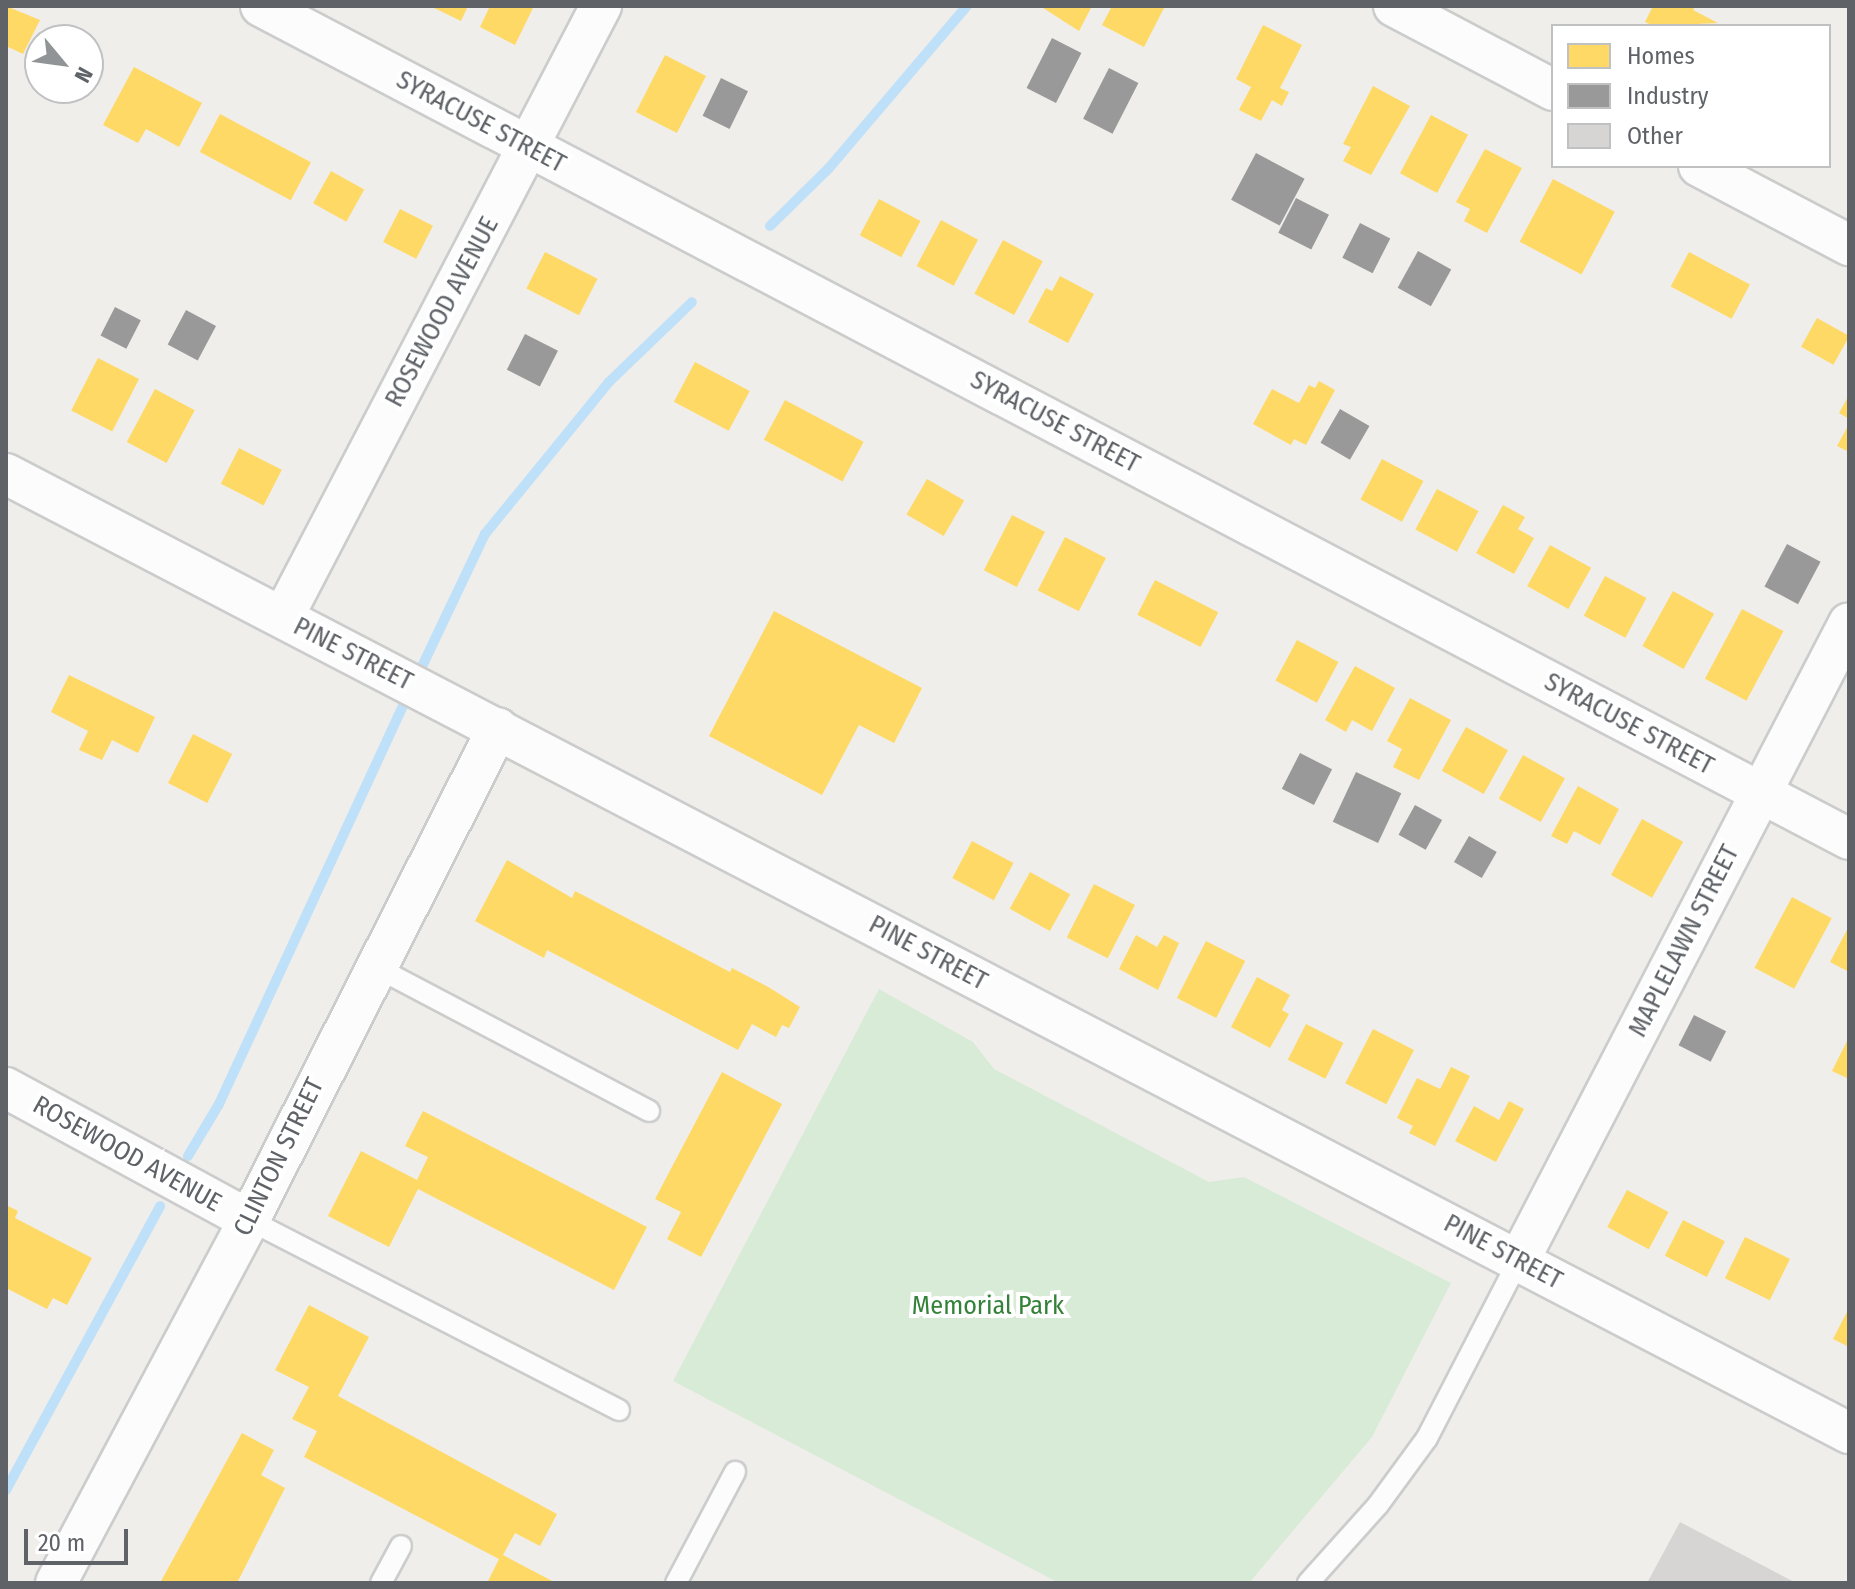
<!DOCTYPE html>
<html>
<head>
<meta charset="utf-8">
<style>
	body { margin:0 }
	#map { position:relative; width:1855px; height:1589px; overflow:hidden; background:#efeeea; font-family:"Fira Sans Condensed",sans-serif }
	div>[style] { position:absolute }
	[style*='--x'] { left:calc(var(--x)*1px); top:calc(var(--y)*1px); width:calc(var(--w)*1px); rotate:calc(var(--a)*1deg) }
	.green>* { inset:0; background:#d8ebd6 }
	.homes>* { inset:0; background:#ffd966; transform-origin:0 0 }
	.industry>* { inset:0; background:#999; transform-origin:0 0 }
	.stream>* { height:10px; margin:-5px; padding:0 5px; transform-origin:5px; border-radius:5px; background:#bfe0f9 }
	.building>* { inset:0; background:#d6d5d3 }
	.roads { filter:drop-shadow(2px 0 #cbcccc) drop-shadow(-2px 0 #cbcccc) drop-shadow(0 2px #cbcccc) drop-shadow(0 -2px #cbcccc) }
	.service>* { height:20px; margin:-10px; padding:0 10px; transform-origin:10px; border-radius:10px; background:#fdfcfc }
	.minor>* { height:40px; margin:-20px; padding:0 20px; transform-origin:20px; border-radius:20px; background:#fdfcfc }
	span { translate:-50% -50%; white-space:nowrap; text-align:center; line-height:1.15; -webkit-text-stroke:8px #fff; paint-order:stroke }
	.street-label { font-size:26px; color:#5f6368 }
	.park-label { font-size:26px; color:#348238 }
	.frame { position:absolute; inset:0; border:8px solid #5f6368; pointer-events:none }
	.legend { position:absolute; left:1551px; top:24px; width:280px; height:144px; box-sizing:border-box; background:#fff; border:2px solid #bfc1c3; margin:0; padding:10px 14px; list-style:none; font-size:24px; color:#5f6368 }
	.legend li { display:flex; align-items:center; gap:16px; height:40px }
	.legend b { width:40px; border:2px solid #bfc1c3 }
	.north { position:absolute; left:24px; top:24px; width:80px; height:80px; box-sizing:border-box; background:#fff; border:2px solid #bfc1c3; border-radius:50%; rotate:119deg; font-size:22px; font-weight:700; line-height:32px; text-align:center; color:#5f6368 }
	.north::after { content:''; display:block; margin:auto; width:28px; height:36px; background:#919496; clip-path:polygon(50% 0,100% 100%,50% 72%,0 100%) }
	.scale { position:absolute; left:24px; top:1529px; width:104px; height:36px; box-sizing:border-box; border:4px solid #5f6368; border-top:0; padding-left:10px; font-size:24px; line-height:28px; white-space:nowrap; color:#5f6368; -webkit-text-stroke:6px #fff; paint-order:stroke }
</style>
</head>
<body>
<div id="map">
	<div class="green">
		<i style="clip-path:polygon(879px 989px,973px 1042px,994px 1069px,1209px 1182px,1244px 1177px,1451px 1283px,1372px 1437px,1249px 1583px,1059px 1583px,673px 1381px)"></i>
	</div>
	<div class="homes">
		<i style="clip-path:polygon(6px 6px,40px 20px,23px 54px,6px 46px)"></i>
		<i style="clip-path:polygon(430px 6px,468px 6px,461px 21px)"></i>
		<i style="clip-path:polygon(490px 6px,534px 6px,515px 45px,480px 27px)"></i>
		<i style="clip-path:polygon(1040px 6px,1092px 6px,1079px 31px)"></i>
		<i style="clip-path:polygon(1112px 6px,1165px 6px,1144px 47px,1102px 25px)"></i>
		<i style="clip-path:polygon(1653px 6px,1696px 6px,1693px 10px,1718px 23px,1654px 26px,1645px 22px)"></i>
		<i style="clip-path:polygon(1263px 25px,1302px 45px,1280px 88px,1289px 92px,1282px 106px,1272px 100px,1261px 121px,1239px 110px,1251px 87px,1236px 79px)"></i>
		<i style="left:665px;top:55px;width:46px;height:64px;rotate:27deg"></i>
		<i style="clip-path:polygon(134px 67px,202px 103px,179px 147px,146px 129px,138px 143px,103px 125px)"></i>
		<i style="clip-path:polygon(1373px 86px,1410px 106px,1371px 175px,1343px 161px,1351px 147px,1343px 144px)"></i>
		<i style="left:220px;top:114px;width:103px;height:43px;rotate:28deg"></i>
		<i style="left:1431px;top:115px;width:42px;height:66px;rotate:28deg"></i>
		<i style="clip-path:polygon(1485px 149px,1522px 168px,1487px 233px,1464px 221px,1470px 209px,1456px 202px)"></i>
		<i style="left:331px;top:171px;width:38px;height:37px;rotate:29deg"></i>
		<i style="left:1553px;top:179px;width:70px;height:71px;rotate:28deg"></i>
		<i style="left:879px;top:199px;width:47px;height:41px;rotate:28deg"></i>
		<i style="left:400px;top:209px;width:37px;height:37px;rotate:27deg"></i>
		<i style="left:941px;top:220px;width:42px;height:52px;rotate:28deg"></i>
		<i style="left:1003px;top:240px;width:45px;height:61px;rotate:28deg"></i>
		<i style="left:545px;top:252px;width:59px;height:41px;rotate:27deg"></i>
		<i style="left:1689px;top:252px;width:69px;height:39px;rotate:28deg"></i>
		<i style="clip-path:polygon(1060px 276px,1094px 294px,1068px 343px,1028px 322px,1046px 288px,1052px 291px)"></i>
		<i style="left:1817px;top:318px;width:37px;height:33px;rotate:29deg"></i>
		<i style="left:98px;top:358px;width:46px;height:59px;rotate:27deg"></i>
		<i style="left:695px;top:362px;width:62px;height:45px;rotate:28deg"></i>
		<i style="clip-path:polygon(1319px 381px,1335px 390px,1306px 445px,1294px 439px,1291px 445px,1253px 424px,1272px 389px,1299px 403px,1309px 385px,1315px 388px)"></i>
		<i style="left:155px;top:389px;width:45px;height:60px;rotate:28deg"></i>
		<i style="clip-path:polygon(1849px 395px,1849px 419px,1839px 413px)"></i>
		<i style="left:785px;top:400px;width:89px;height:45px;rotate:28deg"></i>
		<i style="clip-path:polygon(1849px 424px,1849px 452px,1837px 446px)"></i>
		<i style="left:239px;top:448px;width:48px;height:40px;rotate:27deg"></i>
		<i style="left:1382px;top:459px;width:47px;height:46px;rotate:28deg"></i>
		<i style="left:927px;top:479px;width:43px;height:41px;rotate:30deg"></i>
		<i style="left:1437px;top:489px;width:47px;height:46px;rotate:28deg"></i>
		<i style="clip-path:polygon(1503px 505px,1525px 517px,1518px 529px,1534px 538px,1514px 574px,1476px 553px)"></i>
		<i style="left:1012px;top:515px;width:37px;height:62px;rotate:27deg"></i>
		<i style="left:1065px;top:537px;width:46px;height:60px;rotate:27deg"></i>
		<i style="left:1550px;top:545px;width:47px;height:47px;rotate:29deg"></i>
		<i style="left:1605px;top:576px;width:47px;height:45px;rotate:28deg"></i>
		<i style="left:1155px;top:580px;width:71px;height:39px;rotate:27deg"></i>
		<i style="left:1673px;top:591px;width:47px;height:63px;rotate:29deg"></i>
		<i style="left:1742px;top:609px;width:47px;height:79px;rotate:28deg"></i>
		<i style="clip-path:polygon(774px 611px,922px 688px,894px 743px,859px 725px,822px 795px,709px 736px)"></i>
		<i style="left:1297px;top:640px;width:47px;height:46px;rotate:28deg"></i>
		<i style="clip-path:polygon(1355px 666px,1395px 688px,1372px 731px,1352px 720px,1346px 732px,1325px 720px)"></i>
		<i style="clip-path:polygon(69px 675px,155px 717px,138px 753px,112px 740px,102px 760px,79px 750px,88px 731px,51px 712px)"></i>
		<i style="clip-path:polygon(1410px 698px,1451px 720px,1419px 780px,1393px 767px,1402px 749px,1387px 741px)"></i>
		<i style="left:1466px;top:727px;width:48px;height:50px;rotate:29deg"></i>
		<i style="left:193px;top:734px;width:44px;height:55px;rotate:27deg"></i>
		<i style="left:1523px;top:755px;width:48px;height:50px;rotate:29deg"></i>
		<i style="clip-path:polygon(1578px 786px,1619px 809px,1600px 845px,1574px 831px,1567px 844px,1551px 836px)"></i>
		<i style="left:1642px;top:819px;width:47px;height:64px;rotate:29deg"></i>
		<i style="left:972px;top:841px;width:47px;height:42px;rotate:28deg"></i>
		<i style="clip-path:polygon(507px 860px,572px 898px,575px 891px,730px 972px,732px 968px,770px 988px,800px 1007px,789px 1028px,782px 1025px,776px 1037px,752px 1024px,738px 1050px,547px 950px,544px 958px,475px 921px)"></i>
		<i style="left:1030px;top:872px;width:46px;height:42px;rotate:29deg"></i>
		<i style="left:1094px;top:884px;width:46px;height:60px;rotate:27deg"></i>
		<i style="left:1792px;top:897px;width:45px;height:80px;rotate:28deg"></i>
		<i style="clip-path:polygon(1849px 926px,1849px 972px,1830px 962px)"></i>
		<i style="clip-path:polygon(1136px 935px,1157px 947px,1164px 935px,1179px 943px,1158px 990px,1119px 969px)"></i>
		<i style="left:1206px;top:941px;width:44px;height:64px;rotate:27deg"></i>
		<i style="clip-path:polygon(1257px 977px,1290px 995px,1282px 1010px,1289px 1014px,1270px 1048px,1231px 1027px)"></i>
		<i style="left:1306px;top:1024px;width:42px;height:40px;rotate:27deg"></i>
		<i style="left:1373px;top:1029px;width:46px;height:61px;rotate:27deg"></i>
		<i style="clip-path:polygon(1849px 1037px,1849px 1079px,1832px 1071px)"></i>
		<i style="clip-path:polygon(1451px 1067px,1470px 1076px,1435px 1146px,1409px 1133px,1413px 1126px,1397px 1118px,1417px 1078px,1440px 1089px)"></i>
		<i style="clip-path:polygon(722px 1072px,782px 1104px,701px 1257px,667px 1239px,681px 1212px,655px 1199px)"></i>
		<i style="clip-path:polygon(1509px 1101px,1524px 1109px,1496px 1162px,1455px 1141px,1474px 1106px,1499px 1120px)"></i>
		<i style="clip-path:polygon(423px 1111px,647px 1227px,614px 1290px,418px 1189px,389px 1247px,328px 1216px,361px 1151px,417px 1180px,428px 1157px,405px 1146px)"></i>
		<i style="left:1627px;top:1190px;width:47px;height:42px;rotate:28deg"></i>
		<i style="clip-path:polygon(6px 1205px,18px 1211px,15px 1218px,92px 1258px,67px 1305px,53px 1298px,47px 1309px,6px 1288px)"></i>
		<i style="left:1683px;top:1220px;width:47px;height:40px;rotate:27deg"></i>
		<i style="left:1745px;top:1237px;width:50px;height:46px;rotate:26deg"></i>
		<i style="clip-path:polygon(309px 1305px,369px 1337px,338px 1396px,557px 1514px,540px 1546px,515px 1533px,503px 1555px,556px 1583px,487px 1583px,499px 1559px,304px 1457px,317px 1431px,292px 1419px,309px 1387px,275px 1370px)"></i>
		<i style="clip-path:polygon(1849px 1308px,1849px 1347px,1833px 1339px)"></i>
		<i style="clip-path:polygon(242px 1433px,274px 1450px,261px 1475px,285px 1488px,237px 1583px,160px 1583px)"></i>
	</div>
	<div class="industry">
		<i style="left:1052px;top:38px;width:33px;height:56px;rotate:27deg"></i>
		<i style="left:1109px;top:68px;width:33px;height:57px;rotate:27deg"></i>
		<i style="left:721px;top:78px;width:30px;height:42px;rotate:26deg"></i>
		<i style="left:1256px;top:153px;width:55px;height:53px;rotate:28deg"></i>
		<i style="left:1296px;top:198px;width:37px;height:39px;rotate:27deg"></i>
		<i style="left:1360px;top:223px;width:34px;height:39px;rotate:27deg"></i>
		<i style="left:1418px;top:251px;width:38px;height:42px;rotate:29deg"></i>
		<i style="left:115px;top:307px;width:29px;height:32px;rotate:27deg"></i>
		<i style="left:186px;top:310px;width:34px;height:39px;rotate:28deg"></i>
		<i style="left:525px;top:334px;width:37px;height:40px;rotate:27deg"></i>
		<i style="left:1340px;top:409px;width:34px;height:39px;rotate:30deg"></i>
		<i style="left:1787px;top:544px;width:38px;height:48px;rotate:28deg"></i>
		<i style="left:1300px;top:753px;width:36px;height:40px;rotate:27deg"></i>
		<i style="left:1356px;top:772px;width:50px;height:55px;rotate:25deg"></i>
		<i style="left:1415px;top:805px;width:31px;height:34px;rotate:29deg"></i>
		<i style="left:1469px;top:836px;width:32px;height:30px;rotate:30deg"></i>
		<i style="left:1694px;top:1015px;width:36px;height:34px;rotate:27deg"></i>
	</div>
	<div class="stream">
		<i style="--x:770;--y:226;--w:83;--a:-44.5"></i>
		<i style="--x:829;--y:168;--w:213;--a:-49.6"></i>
		<i style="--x:417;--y:677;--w:158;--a:-64.6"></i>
		<i style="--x:485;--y:534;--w:196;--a:-50.8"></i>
		<i style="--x:609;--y:382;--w:115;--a:-43.9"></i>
		<i style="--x:188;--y:1156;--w:61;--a:-59.2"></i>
		<i style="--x:219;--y:1104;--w:455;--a:-65.2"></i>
		<i style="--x:6;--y:1490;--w:323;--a:-61.5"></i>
	</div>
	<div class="building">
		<i style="clip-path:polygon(1680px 1522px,1796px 1583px,1647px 1583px)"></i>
	</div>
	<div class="roads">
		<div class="service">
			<i style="--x:374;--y:966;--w:311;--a:27.8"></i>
			<i style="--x:249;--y:1220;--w:416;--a:27.2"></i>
			<i style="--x:381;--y:1583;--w:42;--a:-61.6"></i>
			<i style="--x:676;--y:1583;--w:126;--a:-62"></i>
			<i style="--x:1308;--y:1583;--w:105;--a:-48.1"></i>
			<i style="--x:1378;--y:1505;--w:83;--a:-53.8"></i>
			<i style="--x:1427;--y:1438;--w:200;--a:-62.7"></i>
		</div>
		<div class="minor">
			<i style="--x:261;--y:6;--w:1793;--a:27.68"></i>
			<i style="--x:1394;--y:6;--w:180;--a:27.8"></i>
			<i style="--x:1699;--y:166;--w:170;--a:27.8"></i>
			<i style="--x:6;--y:474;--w:2078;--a:27.49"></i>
			<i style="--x:283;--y:617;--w:689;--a:-62.5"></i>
			<i style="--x:6;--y:1088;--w:277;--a:28.5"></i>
			<i style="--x:1519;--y:1260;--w:717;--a:-62.61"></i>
			<i style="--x:56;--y:1583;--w:411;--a:-62"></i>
			<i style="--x:249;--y:1220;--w:551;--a:-63.16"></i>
		</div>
	</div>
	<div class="street-label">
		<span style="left:481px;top:122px;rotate:28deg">SYRACUSE STREET</span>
		<span style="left:442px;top:312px;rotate:-62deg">ROSEWOOD AVENUE</span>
		<span style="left:1055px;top:422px;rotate:28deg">SYRACUSE STREET</span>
		<span style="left:353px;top:654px;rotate:27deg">PINE STREET</span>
		<span style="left:1629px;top:724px;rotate:28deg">SYRACUSE STREET</span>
		<span style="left:1684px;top:941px;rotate:-63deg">MAPLELAWN STREET</span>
		<span style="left:928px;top:953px;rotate:28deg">PINE STREET</span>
		<span style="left:127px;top:1154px;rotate:29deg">ROSEWOOD AVENUE</span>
		<span style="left:279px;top:1157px;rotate:-64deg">CLINTON STREET</span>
		<span style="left:1503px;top:1252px;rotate:28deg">PINE STREET</span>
	</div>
	<div class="park-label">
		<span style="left:988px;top:1306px">Memorial Park</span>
	</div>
	<div class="frame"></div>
	<ul class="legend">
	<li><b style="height:22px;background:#ffd966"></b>Homes</li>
	<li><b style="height:22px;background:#999"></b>Industry</li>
	<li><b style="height:22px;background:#d6d5d3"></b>Other</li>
	</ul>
	<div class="north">N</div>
	<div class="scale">20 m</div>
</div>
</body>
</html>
